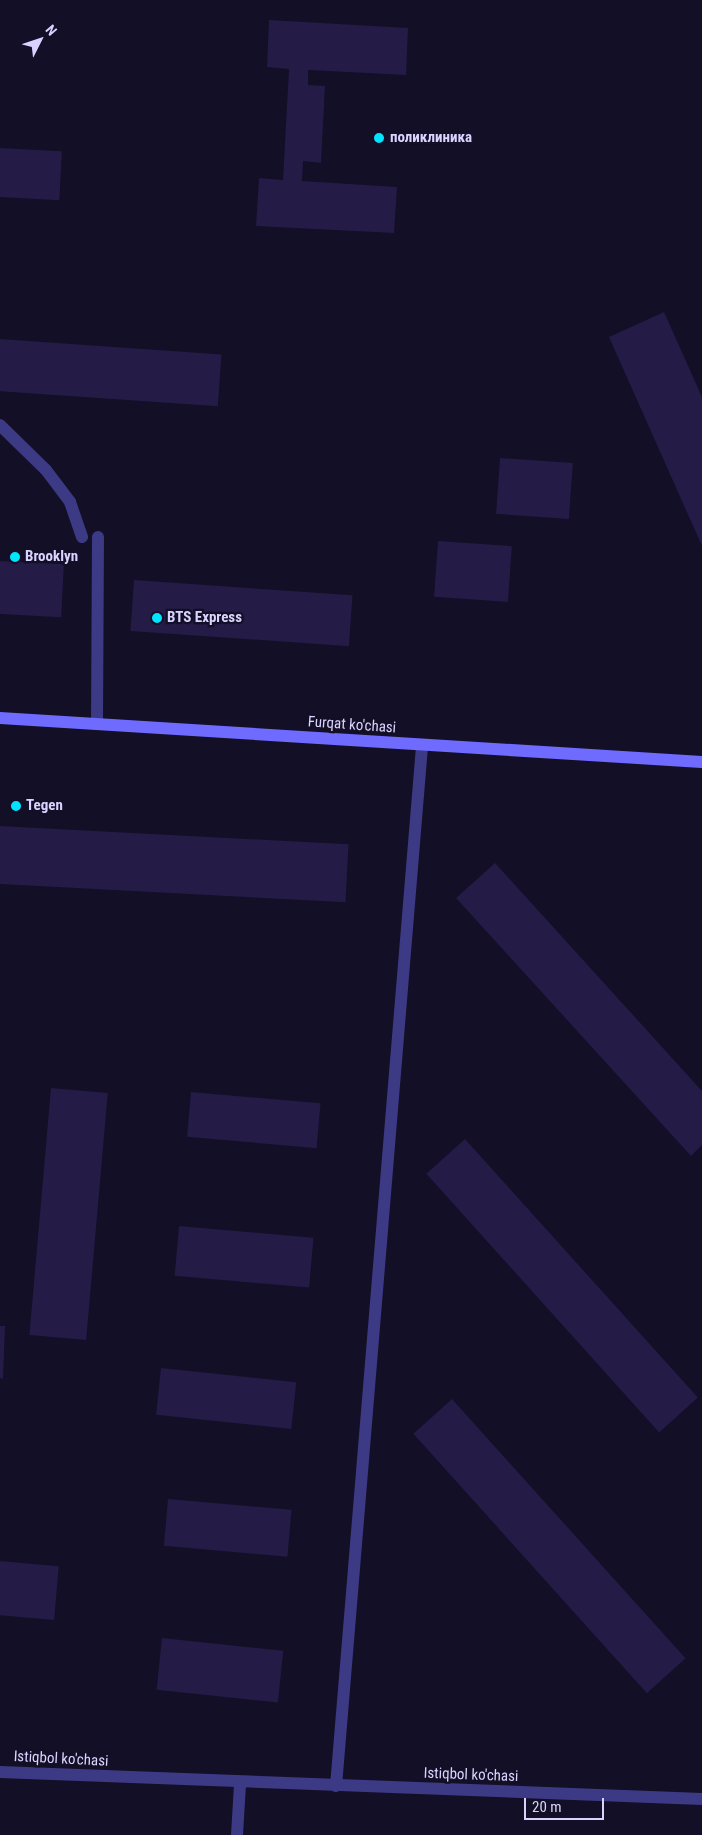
<!DOCTYPE html>
<html>
<head>
<meta charset="utf-8">
<style>
	body { margin:0 }
	#map { position:relative; width:702px; height:1835px; overflow:hidden; background:#130f26; font-family:"Roboto Condensed",sans-serif }
	div>[style] { position:absolute }
	[style*='--x'] { left:calc(var(--x)*1px); top:calc(var(--y)*1px); width:calc(var(--w)*1px); rotate:calc(var(--a)*1deg) }
	.building>* { inset:0; background:#241b47; transform-origin:0 0 }
	.service>* { height:12px; margin:-6px; padding:0 6px; transform-origin:6px; border-radius:6px; background:#3d3a85 }
	.minor>* { height:12px; margin:-6px; padding:0 6px; transform-origin:6px; border-radius:6px; background:#3d3a85 }
	.secondary>* { height:12px; margin:-6px; padding:0 6px; transform-origin:6px; border-radius:6px; background:#6f6bff }
	.dots>* { width:14px; height:14px; translate:-50% -50%; box-sizing:border-box; border:2px solid #130f26; border-radius:50% }
	span { translate:-50% -50%; white-space:nowrap; text-align:center; line-height:1.15; -webkit-text-stroke:4.5px #130f26; paint-order:stroke }
	.poi-label { font-size:15px; color:#d9d4ff; font-weight:700 }
	.left { translate:0 -50%; text-align:left }
	.street-label { font-size:15px; color:#d9d4ff }
	.north { position:absolute; left:15px; top:15px; width:50px; height:50px; -webkit-text-stroke:4px #130f26; paint-order:stroke; rotate:49deg; font-size:14px; font-weight:700; line-height:20px; text-align:center; color:#d9d4ff }
	.north::after { content:''; display:block; margin:auto; width:18px; height:22px; background:#d9d4ff; clip-path:polygon(50% 0,100% 100%,50% 72%,0 100%) }
	.scale { position:absolute; left:524px; top:1798px; width:80px; height:22px; box-sizing:border-box; border:2px solid #d9d4ff; border-top:0; padding-left:6px; font-size:15px; line-height:18px; white-space:nowrap; color:#d9d4ff; -webkit-text-stroke:4px #130f26; paint-order:stroke }
</style>
</head>
<body>
<div id="map">
	<div class="building">
		<i style="clip-path:polygon(269px 20px,408px 28px,406px 75px,308px 70px,308px 85px,325px 86px,321px 163px,303px 161px,302px 181px,397px 187px,394px 233px,256px 226px,259px 178px,283px 180px,289px 69px,267px 67px)"></i>
		<i style="left:0;top:148px;width:62px;height:49px;rotate:3deg"></i>
		<i style="clip-path:polygon(664px 312px,702px 397px,702px 546px,609px 337px)"></i>
		<i style="left:0;top:339px;width:222px;height:52px;rotate:4deg"></i>
		<i style="left:500px;top:458px;width:73px;height:56px;rotate:4deg"></i>
		<i style="left:438px;top:541px;width:74px;height:56px;rotate:4deg"></i>
		<i style="left:0;top:561px;width:64px;height:53px;rotate:3deg"></i>
		<i style="left:134px;top:580px;width:219px;height:51px;rotate:4deg"></i>
		<i style="left:0;top:826px;width:349px;height:58px;rotate:3deg"></i>
		<i style="clip-path:polygon(495px 863px,702px 1091px,702px 1145px,691px 1156px,456px 898px)"></i>
		<i style="left:51px;top:1088px;width:57px;height:248px;rotate:5deg"></i>
		<i style="left:191px;top:1092px;width:130px;height:45px;rotate:5deg"></i>
		<i style="left:465px;top:1139px;width:348px;height:52px;rotate:48deg"></i>
		<i style="left:179px;top:1226px;width:135px;height:50px;rotate:5deg"></i>
		<i style="clip-path:polygon(0 1326px,5px 1326px,3px 1379px,0 1378px)"></i>
		<i style="left:161px;top:1368px;width:136px;height:47px;rotate:6deg"></i>
		<i style="left:452px;top:1399px;width:349px;height:52px;rotate:48deg"></i>
		<i style="left:168px;top:1499px;width:124px;height:47px;rotate:5deg"></i>
		<i style="left:0;top:1561px;width:59px;height:54px;rotate:5deg"></i>
		<i style="left:162px;top:1638px;width:122px;height:52px;rotate:6deg"></i>
	</div>
	<div class="service">
		<i style="--x:0;--y:425;--w:64;--a:44.4"></i>
		<i style="--x:46;--y:470;--w:40;--a:53"></i>
		<i style="--x:70;--y:502;--w:37;--a:71"></i>
		<i style="--x:97;--y:724;--w:187;--a:-89.7"></i>
		<i style="--x:336;--y:1786;--w:1044;--a:-85.27"></i>
	</div>
	<div class="minor">
		<i style="--x:0;--y:1772;--w:703;--a:2.2"></i>
		<i style="--x:237;--y:1835;--w:51;--a:-86.6"></i>
	</div>
	<div class="secondary">
		<i style="--x:0;--y:718;--w:703;--a:3.59"></i>
	</div>
	<div class="dots">
		<i style="left:379px;top:138px;background:#00e5ff"></i>
		<i style="left:15px;top:557px;background:#00e5ff"></i>
		<i style="left:157px;top:618px;background:#00e5ff"></i>
		<i style="left:16px;top:806px;background:#00e5ff"></i>
	</div>
	<div class="poi-label">
		<span class="left" style="left:390px;top:138px">поликлиника</span>
		<span class="left" style="left:25px;top:557px">Brooklyn</span>
		<span class="left" style="left:167px;top:618px">BTS Express</span>
		<span class="left" style="left:26px;top:806px">Tegen</span>
	</div>
	<div class="street-label">
		<span style="left:352px;top:725px;rotate:4deg">Furqat ko'chasi</span>
		<span style="left:61px;top:1759px;rotate:3deg">Istiqbol ko'chasi</span>
		<span style="left:471px;top:1775px;rotate:2deg">Istiqbol ko'chasi</span>
	</div>
	<div class="north">N</div>
	<div class="scale">20 m</div>
</div>
</body>
</html>
